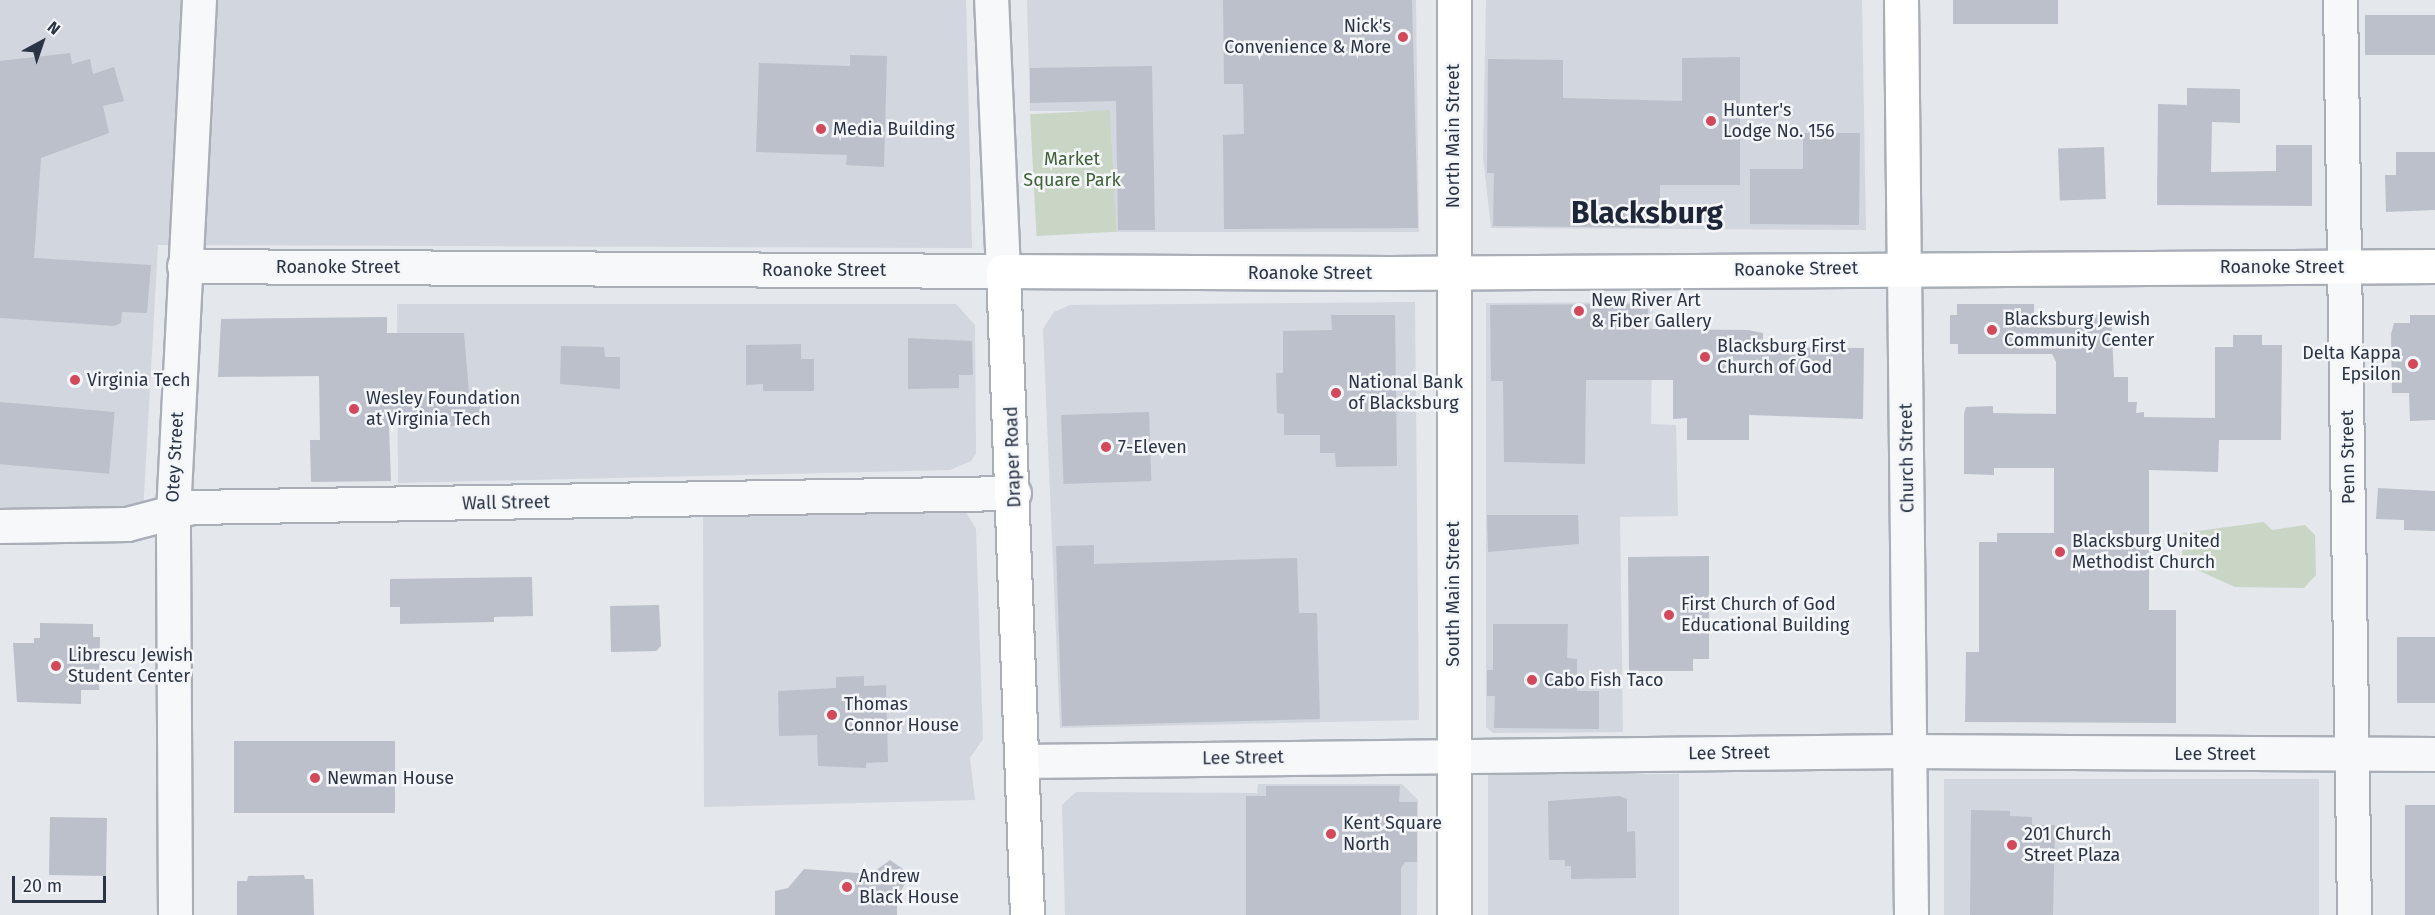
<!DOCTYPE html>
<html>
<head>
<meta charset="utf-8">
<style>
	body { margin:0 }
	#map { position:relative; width:2435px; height:915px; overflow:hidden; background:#e4e7ec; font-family:"Fira Sans",sans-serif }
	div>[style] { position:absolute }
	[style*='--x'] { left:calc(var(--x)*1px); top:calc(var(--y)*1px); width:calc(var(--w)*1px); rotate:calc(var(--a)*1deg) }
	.built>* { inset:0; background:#d2d6de; transform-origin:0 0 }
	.green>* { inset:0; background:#c9d6c5; transform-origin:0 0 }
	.building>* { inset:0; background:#bbc0ca; transform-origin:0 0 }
	.roads { filter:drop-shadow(2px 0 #a9aeb7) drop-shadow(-2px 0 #a9aeb7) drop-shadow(0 2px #a9aeb7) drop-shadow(0 -2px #a9aeb7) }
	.street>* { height:33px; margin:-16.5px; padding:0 16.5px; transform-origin:16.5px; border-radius:16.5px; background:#f7f8fa }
	.secondary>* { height:33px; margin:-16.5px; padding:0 16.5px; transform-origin:16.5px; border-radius:16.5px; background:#fff }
	.primary>* { height:33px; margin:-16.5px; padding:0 16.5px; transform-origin:16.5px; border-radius:16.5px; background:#fff }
	.dots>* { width:16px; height:16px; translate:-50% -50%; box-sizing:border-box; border:3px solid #f4f6f9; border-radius:50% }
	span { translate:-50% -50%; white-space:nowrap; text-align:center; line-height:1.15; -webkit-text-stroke:5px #f4f6f9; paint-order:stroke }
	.poi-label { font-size:18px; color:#2b3445 }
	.right { translate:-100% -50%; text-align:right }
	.left { translate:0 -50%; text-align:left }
	.street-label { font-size:18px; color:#2b3445 }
	.park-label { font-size:18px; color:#3f6138 }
	.town-label { font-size:30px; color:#1d2536; font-weight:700 }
	.north { position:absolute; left:12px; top:12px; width:60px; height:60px; -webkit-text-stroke:4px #f4f6f9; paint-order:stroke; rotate:40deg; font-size:16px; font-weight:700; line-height:24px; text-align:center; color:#2b3445 }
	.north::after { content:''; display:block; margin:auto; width:21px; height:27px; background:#2b3445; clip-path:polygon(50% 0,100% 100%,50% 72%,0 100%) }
	.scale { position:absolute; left:12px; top:876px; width:94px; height:27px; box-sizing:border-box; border:3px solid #2b3445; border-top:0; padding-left:8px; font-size:18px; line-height:21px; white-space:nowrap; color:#2b3445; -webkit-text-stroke:4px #f4f6f9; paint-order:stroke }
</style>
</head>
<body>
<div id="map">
	<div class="built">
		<i style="clip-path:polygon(0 0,966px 0,972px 248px,158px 245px,143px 513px,0 514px)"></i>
		<i style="clip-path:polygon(1027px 0,1416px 0,1419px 232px,1116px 232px,1110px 111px,1030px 111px)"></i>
		<i style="clip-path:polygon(1486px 0,1862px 0,1866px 230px,1491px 228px,1483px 157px)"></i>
		<i style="clip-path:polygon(1415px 302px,1419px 720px,1060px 728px,1043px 329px,1054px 312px,1070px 305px)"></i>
		<i style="clip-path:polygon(1653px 302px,1651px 424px,1676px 425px,1678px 516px,1620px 517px,1623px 732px,1493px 733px,1486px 727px,1486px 303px)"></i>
		<i style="clip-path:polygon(397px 304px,956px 304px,975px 325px,976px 453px,971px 461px,950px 470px,398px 483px)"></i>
		<i style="clip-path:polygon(966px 512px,976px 529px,983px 739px,970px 758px,975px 800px,704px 807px,703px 517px)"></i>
		<i style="left:1679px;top:774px;width:141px;height:191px;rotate:90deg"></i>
		<i style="left:2319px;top:779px;width:136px;height:375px;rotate:90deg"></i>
		<i style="clip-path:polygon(1258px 784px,1402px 784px,1418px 800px,1417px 915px,1065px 915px,1062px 805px,1076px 792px,1257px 793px)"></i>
	</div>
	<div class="green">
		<i style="left:1110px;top:110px;width:122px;height:80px;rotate:87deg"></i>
		<i style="clip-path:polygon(2264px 522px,2272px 530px,2305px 525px,2315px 535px,2316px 575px,2304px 588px,2235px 587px,2182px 563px,2183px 533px)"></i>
	</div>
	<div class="building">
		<i style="clip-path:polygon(1223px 0,1412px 0,1418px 228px,1224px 229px,1223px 135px,1244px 134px,1243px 84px,1224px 84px)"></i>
		<i style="left:1953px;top:0;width:105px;height:24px"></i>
		<i style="left:2435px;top:15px;width:40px;height:70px;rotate:90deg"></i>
		<i style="clip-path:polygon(70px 53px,72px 64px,90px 59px,93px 74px,114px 67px,124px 101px,103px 106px,109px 133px,41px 158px,34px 258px,151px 265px,147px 313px,122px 312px,121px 323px,114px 326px,0 318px,0 61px)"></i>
		<i style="clip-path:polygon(850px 55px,887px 56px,884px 167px,846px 165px,847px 155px,756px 152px,759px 63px,850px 66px)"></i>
		<i style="clip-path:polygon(1740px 57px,1740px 185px,1660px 185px,1660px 228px,1493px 226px,1494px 173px,1487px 173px,1488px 59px,1563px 60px,1563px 98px,1682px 101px,1682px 58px)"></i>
		<i style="clip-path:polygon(1152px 66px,1155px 230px,1118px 230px,1116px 101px,1030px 103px,1030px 68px)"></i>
		<i style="clip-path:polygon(2187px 88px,2240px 89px,2240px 123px,2212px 122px,2211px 172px,2276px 171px,2276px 145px,2312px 145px,2312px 206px,2157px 205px,2158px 104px,2187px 105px)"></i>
		<i style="clip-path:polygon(1803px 133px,1860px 133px,1859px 225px,1750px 224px,1750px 169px,1803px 169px)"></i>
		<i style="left:2104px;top:147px;width:52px;height:46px;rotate:88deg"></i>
		<i style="clip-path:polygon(2396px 152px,2435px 152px,2435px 210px,2386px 212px,2385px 175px,2396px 175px)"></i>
		<i style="clip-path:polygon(1648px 304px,1648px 329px,1748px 330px,1763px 333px,1763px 347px,1864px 348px,1863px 419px,1749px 415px,1749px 440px,1687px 440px,1687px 418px,1673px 419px,1673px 380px,1586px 380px,1585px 464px,1504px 462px,1503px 381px,1491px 381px,1490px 305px)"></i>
		<i style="clip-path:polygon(1957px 304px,2034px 304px,2034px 314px,2111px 315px,2114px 377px,2128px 377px,2128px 402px,2137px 402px,2136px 413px,2144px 412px,2144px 417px,2215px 418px,2215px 347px,2233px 347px,2233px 335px,2262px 335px,2262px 345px,2282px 345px,2281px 440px,2219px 440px,2218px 472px,2149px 470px,2149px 610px,2176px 610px,2176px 723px,1965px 722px,1966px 652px,1979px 652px,1979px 542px,1997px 542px,1997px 533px,2054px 533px,2054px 468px,1994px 468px,1994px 475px,1964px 474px,1964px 414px,1966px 407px,1993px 406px,1993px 413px,2056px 414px,2056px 362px,2052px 354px,1958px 354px,1958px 344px,1950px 344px,1950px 315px,1957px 315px)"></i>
		<i style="clip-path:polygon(1331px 315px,1395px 315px,1397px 466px,1336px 467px,1335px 453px,1320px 453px,1320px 435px,1284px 435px,1284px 414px,1277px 413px,1276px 373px,1283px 373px,1283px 331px,1332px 330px)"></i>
		<i style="clip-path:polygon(2410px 315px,2435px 315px,2435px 420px,2410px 421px,2409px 393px,2392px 393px,2391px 334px,2394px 323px,2410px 323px)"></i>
		<i style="clip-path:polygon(387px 317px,387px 333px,464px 333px,469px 393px,480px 393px,480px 426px,389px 426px,391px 481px,311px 482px,310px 440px,320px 440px,319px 376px,218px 377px,221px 319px)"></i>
		<i style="clip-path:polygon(908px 338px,972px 341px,973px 375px,959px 375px,959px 388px,908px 389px)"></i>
		<i style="clip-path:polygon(801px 344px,801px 359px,814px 359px,814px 391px,763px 391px,763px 384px,746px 385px,746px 345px)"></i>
		<i style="clip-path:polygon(561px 346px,604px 347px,605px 357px,620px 357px,620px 389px,560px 384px)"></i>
		<i style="left:0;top:402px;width:115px;height:62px;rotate:5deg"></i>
		<i style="left:1149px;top:412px;width:69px;height:88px;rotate:88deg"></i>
		<i style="clip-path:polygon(2378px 488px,2435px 491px,2435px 531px,2404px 530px,2404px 520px,2376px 519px)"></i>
		<i style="clip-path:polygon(1487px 515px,1578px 515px,1579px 544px,1488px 552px)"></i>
		<i style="clip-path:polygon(1094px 545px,1094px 564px,1297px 558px,1299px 613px,1317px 613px,1320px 719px,1062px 726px,1056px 546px)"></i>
		<i style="clip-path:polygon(1709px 556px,1709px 659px,1693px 659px,1693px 671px,1629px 671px,1628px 557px)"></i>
		<i style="clip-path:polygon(532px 577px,533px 616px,494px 617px,494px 622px,400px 624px,400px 607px,390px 607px,390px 579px)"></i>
		<i style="clip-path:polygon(659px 605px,661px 646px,656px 651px,611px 652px,610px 606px)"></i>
		<i style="clip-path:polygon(40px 623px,93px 624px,93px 637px,100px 637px,99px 690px,81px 690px,81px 704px,17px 702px,13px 643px,34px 643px,34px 638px,40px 638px)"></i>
		<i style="clip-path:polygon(1493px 624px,1568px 624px,1567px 658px,1577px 659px,1577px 691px,1599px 691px,1599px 729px,1494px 728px,1495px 696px,1487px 696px,1487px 670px,1493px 670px)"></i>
		<i style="left:2435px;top:637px;width:66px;height:38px;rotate:90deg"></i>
		<i style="clip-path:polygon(864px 676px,864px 686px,886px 685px,888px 762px,866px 763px,866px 768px,818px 766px,817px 735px,779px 736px,778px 691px,836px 688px,836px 677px)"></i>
		<i style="left:395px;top:741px;width:72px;height:161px;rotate:90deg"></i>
		<i style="clip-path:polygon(1266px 786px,1400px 786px,1399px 802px,1417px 802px,1417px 862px,1405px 862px,1401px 868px,1401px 915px,1246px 915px,1246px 796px,1266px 796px)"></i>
		<i style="clip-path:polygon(1619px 796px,1627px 799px,1627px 832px,1635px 831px,1636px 878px,1571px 879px,1571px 866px,1565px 866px,1565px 860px,1549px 860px,1548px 801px)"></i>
		<i style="left:2405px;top:805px;width:30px;height:110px"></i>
		<i style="clip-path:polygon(1971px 810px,2010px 811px,2010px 816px,2032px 817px,2032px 825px,2055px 825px,2053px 915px,1970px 915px)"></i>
		<i style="left:50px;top:817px;width:57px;height:58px;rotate:1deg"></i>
		<i style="clip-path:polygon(890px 860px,903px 869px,907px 880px,897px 898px,897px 915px,775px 915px,775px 891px,788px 888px,804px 869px,871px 874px)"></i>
		<i style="clip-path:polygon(304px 875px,305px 879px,313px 879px,314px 915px,237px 915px,237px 881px,247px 881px,248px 876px)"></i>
	</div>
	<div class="roads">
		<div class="street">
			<i style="--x:2340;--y:0;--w:915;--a:89.12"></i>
			<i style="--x:184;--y:266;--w:819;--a:0.35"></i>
			<i style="--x:1003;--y:271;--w:271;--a:-92.5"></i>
			<i style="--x:1904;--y:267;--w:648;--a:89.38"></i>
			<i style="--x:0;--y:526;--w:127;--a:-0.9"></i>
			<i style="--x:127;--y:524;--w:67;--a:-14.7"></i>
			<i style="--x:192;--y:507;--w:822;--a:-0.98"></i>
			<i style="--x:1022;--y:761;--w:885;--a:-0.65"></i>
			<i style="--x:1907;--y:751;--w:528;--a:0.33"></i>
			<i style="--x:175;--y:915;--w:402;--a:-90.3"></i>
			<i style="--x:173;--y:513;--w:514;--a:-87.1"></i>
		</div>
		<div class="secondary">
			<i style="--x:1901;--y:0;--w:267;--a:89.4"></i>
			<i style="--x:1027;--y:915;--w:644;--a:-92.13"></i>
			<i style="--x:1003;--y:271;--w:387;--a:0.3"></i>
			<i style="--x:1390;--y:273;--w:1045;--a:-0.38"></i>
		</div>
		<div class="primary">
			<i style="--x:1454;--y:0;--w:915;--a:90"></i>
		</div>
	</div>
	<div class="dots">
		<i style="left:1403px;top:37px;background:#d1495b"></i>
		<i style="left:1711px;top:121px;background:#d1495b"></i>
		<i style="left:821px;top:129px;background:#d1495b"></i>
		<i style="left:1579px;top:311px;background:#d1495b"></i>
		<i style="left:1992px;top:330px;background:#d1495b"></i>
		<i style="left:1705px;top:357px;background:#d1495b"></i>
		<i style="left:2413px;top:364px;background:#d1495b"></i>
		<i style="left:75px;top:380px;background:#d1495b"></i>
		<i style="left:1336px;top:393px;background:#d1495b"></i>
		<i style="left:354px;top:409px;background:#d1495b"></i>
		<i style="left:1106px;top:447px;background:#d1495b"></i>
		<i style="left:2060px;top:552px;background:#d1495b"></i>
		<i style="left:1669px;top:615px;background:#d1495b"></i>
		<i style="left:56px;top:666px;background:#d1495b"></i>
		<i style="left:1532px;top:680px;background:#d1495b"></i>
		<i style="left:832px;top:715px;background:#d1495b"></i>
		<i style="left:315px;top:778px;background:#d1495b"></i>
		<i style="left:1331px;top:834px;background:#d1495b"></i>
		<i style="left:2012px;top:845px;background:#d1495b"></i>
		<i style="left:847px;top:887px;background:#d1495b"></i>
	</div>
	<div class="poi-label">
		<span class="right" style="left:1391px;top:37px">Nick's<br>Convenience &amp; More</span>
		<span class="left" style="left:1723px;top:121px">Hunter's<br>Lodge No. 156</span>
		<span class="left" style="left:833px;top:129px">Media Building</span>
		<span class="left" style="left:1591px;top:311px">New River Art<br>&amp; Fiber Gallery</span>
		<span class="left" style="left:2004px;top:330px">Blacksburg Jewish<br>Community Center</span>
		<span class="left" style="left:1717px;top:357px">Blacksburg First<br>Church of God</span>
		<span class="right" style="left:2401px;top:364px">Delta Kappa<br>Epsilon</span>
		<span class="left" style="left:87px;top:380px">Virginia Tech</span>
		<span class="left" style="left:1348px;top:393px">National Bank<br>of Blacksburg</span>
		<span class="left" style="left:366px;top:409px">Wesley Foundation<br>at Virginia Tech</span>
		<span class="left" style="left:1118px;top:447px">7-Eleven</span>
		<span class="left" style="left:2072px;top:552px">Blacksburg United<br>Methodist Church</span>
		<span class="left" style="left:1681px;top:615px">First Church of God<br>Educational Building</span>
		<span class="left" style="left:68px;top:666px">Librescu Jewish<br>Student Center</span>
		<span class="left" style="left:1544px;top:680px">Cabo Fish Taco</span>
		<span class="left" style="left:844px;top:715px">Thomas<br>Connor House</span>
		<span class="left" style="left:327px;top:778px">Newman House</span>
		<span class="left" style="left:1343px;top:834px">Kent Square<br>North</span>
		<span class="left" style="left:2024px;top:845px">201 Church<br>Street Plaza</span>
		<span class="left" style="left:859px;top:887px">Andrew<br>Black House</span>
	</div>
	<div class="street-label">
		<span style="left:1453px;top:136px;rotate:-90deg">North Main Street</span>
		<span style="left:338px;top:267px">Roanoke Street</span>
		<span style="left:2282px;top:267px">Roanoke Street</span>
		<span style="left:1796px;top:269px;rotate:-1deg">Roanoke Street</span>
		<span style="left:824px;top:270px">Roanoke Street</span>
		<span style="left:1310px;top:273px">Roanoke Street</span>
		<span style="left:175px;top:457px;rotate:-87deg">Otey Street</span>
		<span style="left:1013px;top:457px;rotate:-92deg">Draper Road</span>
		<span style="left:2348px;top:457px;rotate:-91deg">Penn Street</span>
		<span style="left:1907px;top:458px;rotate:-91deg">Church Street</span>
		<span style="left:506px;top:503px;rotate:-1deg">Wall Street</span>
		<span style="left:1453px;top:594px;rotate:-90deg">South Main Street</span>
		<span style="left:1729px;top:753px;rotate:-1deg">Lee Street</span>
		<span style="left:2215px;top:754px">Lee Street</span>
		<span style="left:1243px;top:758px;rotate:-1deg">Lee Street</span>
	</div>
	<div class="park-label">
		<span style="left:1072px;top:170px">Market<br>Square Park</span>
	</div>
	<div class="town-label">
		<span style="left:1647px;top:213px">Blacksburg</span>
	</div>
	<div class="north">N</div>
	<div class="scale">20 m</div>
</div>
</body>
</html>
